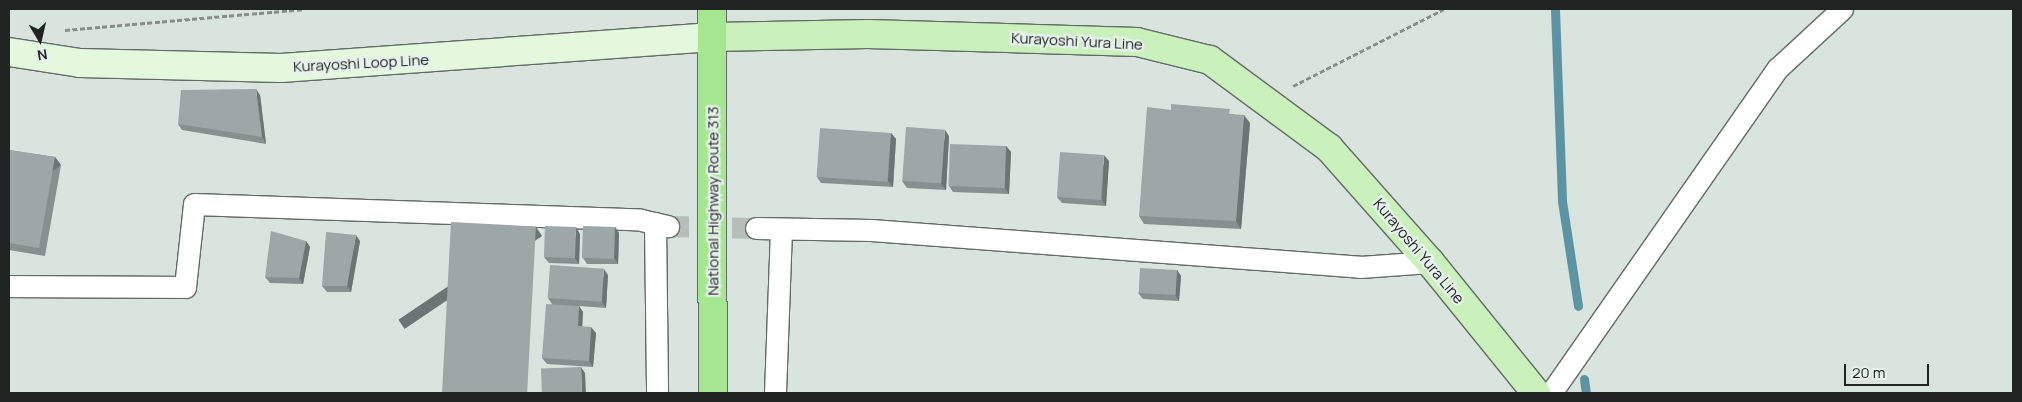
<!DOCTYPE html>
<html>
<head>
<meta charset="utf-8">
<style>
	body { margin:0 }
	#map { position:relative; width:2022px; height:402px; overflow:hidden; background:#dae4df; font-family:Manrope,sans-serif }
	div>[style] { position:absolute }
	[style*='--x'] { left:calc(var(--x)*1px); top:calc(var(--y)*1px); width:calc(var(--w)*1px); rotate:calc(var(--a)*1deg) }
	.stream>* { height:9px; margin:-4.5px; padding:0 4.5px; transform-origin:4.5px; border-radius:4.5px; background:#5d94a4 }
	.street-tunnel>* { height:21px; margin-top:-10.5px; transform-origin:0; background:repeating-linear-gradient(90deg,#b5beb9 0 21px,transparent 0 32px) }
	.path>* { height:3px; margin-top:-1.5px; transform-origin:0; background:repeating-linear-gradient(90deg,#878e8a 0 5px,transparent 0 7.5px) }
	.roads { filter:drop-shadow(1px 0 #626b67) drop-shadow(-1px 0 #626b67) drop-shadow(0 1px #626b67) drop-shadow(0 -1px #626b67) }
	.street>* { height:21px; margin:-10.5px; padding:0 10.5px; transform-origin:10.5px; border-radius:10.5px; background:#fff }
	.secondary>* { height:28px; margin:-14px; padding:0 14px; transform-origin:14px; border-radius:14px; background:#e4f8de }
	.primary>* { height:28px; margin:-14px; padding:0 14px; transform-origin:14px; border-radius:14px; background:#caf0bc }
	.highway>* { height:28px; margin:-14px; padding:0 14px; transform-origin:14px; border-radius:14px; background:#a6e690 }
	.wall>* { inset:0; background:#86908f }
	.shaded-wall>* { inset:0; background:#6d7574; transform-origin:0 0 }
	.building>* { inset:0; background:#9ca7a6; transform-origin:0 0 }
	span { translate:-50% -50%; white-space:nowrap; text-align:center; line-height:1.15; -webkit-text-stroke:4.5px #e7f2ed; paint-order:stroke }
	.street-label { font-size:15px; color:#202422 }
	.frame { position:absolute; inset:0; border:10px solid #202422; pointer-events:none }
	.north { position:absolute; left:15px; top:15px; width:50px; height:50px; -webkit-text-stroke:4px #e7f2ed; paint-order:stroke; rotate:171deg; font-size:14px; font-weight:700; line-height:20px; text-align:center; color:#202422 }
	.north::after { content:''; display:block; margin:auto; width:18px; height:22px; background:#202422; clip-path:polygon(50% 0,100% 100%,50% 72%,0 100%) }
	.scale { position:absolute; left:1844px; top:364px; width:85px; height:22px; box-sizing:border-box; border:2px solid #202422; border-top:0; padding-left:6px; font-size:15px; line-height:18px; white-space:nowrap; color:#202422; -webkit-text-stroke:4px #e7f2ed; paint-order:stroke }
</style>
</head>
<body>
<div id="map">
	<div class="stream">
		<i style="--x:1555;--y:9;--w:192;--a:87.9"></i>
		<i style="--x:1562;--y:201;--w:106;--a:81.3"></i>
		<i style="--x:1584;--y:379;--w:14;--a:82"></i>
	</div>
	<div class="street-tunnel">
		<i style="--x:668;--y:226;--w:88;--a:1.3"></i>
	</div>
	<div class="path">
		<i style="--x:65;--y:30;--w:239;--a:-5"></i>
		<i style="--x:1293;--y:86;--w:169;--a:-27"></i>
	</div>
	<div class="roads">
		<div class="street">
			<i style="--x:655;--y:223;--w:170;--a:89.3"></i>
			<i style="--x:756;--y:228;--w:115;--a:1"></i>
			<i style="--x:871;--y:230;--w:490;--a:4.3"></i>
			<i style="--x:1360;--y:267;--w:70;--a:-4.1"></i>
			<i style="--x:9;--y:286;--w:176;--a:0.3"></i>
			<i style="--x:185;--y:287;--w:83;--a:-83.8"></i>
			<i style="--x:194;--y:204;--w:447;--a:2"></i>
			<i style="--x:641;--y:220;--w:28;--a:13"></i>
			<i style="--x:775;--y:393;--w:163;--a:-87.9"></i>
			<i style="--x:1551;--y:393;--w:396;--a:-55.1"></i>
			<i style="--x:1778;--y:68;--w:87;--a:-42.7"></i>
		</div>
		<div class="secondary">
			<i style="--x:9;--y:52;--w:72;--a:8.8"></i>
			<i style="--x:80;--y:63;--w:201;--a:1.4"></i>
			<i style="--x:281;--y:68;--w:433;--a:-4.1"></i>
		</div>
		<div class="primary">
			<i style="--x:713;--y:37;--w:155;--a:-1.1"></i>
			<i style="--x:868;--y:34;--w:269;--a:1.7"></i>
			<i style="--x:1137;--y:42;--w:75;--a:13.9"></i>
			<i style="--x:1210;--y:60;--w:148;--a:36.5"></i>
			<i style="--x:1329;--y:148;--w:152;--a:48.5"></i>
			<i style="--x:1430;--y:262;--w:169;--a:51"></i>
		</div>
		<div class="highway">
			<i style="--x:712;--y:9;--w:384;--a:89.9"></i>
		</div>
	</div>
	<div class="wall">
		<i style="clip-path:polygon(260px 95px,266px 144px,182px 130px,178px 124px)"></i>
		<i style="clip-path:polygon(1171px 110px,1233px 114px,1250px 123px,1241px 229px,1144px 224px,1139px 216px)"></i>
		<i style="clip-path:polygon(891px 133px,896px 139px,893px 187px,821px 183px,817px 177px)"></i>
		<i style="clip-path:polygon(949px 136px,946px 190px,907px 188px,902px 181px)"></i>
		<i style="clip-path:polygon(1006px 146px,1011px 152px,1009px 194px,953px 192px,949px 186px)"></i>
		<i style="clip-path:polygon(9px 150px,55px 157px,61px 165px,45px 256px,9px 250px)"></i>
		<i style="clip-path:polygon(1109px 161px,1106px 206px,1062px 203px,1057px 197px)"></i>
		<i style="clip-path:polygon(615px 227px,619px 233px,618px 264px,587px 264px,583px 258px)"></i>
		<i style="clip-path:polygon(580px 234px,579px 264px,549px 263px,544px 257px)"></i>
		<i style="clip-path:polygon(306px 241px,310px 247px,303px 284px,270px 283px,265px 277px)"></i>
		<i style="clip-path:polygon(360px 241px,351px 292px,327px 292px,322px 286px)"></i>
		<i style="clip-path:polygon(1177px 270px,1181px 276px,1179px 301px,1143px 299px,1138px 293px)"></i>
		<i style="clip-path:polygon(608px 275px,606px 308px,579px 306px,583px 312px,582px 326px,596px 333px,593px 367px,547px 364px,542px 358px,552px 304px,548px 298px)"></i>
	</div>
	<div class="shaded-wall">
		<i style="clip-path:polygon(256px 89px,260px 95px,266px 144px,262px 137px)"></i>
		<i style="clip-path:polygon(1244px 115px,1250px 123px,1241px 229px,1236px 221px)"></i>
		<i style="clip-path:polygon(945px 130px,949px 136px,946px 190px,941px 184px)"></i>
		<i style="clip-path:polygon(891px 133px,896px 139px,893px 187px,888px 181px)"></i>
		<i style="clip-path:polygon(1006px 146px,1011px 152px,1009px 194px,1005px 188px)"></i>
		<i style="clip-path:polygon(1104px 155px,1109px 161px,1106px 206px,1102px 200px)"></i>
		<i style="left:55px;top:157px;width:10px;height:92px;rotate:53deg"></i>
		<i style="left:536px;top:227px;width:11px;height:166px;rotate:56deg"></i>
		<i style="clip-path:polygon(576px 227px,580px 234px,579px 264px,575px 258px)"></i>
		<i style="clip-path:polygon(615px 227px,619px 233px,618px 264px,614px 258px)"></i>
		<i style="clip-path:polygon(356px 235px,360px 241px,351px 292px,347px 286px)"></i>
		<i style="clip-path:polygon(306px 241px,310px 247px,303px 284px,299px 278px)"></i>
		<i style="clip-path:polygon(604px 269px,608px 275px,606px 308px,602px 302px)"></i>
		<i style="clip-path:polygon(1177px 270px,1181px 276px,1179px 301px,1175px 295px)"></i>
		<i style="clip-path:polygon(579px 306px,583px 312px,582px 332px,578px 326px)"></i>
		<i style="clip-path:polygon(591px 327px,596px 333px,593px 367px,589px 361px)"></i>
		<i style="clip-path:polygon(581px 367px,585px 373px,586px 393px,582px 393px)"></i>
	</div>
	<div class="building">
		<i style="clip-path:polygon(256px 89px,262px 137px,178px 124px,181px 90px)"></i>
		<i style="clip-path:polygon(1171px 104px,1230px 109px,1229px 114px,1244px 115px,1236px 221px,1139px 216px,1147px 107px,1171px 110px)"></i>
		<i style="left:906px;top:127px;width:39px;height:54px;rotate:4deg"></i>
		<i style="left:820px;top:128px;width:71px;height:49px;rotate:4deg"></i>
		<i style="left:950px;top:144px;width:56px;height:42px;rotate:2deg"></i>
		<i style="clip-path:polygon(9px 150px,55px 157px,39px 248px,9px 243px)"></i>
		<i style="left:1060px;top:152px;width:44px;height:45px;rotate:4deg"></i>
		<i style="left:451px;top:222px;width:85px;height:171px;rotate:3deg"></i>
		<i style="left:545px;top:226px;width:31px;height:31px;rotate:2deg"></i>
		<i style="left:583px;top:226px;width:32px;height:32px;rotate:2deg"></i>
		<i style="clip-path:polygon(271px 231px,306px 241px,299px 278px,265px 277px)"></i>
		<i style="clip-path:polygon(326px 232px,356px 235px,347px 286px,322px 286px)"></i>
		<i style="left:550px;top:265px;width:54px;height:33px;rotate:4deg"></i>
		<i style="left:1140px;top:268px;width:37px;height:25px;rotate:3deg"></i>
		<i style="clip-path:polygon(546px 304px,579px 306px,578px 326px,591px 327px,589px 361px,542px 358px)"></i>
		<i style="left:581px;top:367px;width:26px;height:40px;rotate:88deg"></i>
	</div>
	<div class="street-label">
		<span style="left:1077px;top:41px;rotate:3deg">Kurayoshi Yura Line</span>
		<span style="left:361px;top:63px;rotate:-3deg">Kurayoshi Loop Line</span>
		<span style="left:713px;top:201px;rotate:-90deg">National Highway Route 313</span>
		<span style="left:1419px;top:251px;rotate:50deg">Kurayoshi Yura Line</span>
	</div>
	<div class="frame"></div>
	<div class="north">N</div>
	<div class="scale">20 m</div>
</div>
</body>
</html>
